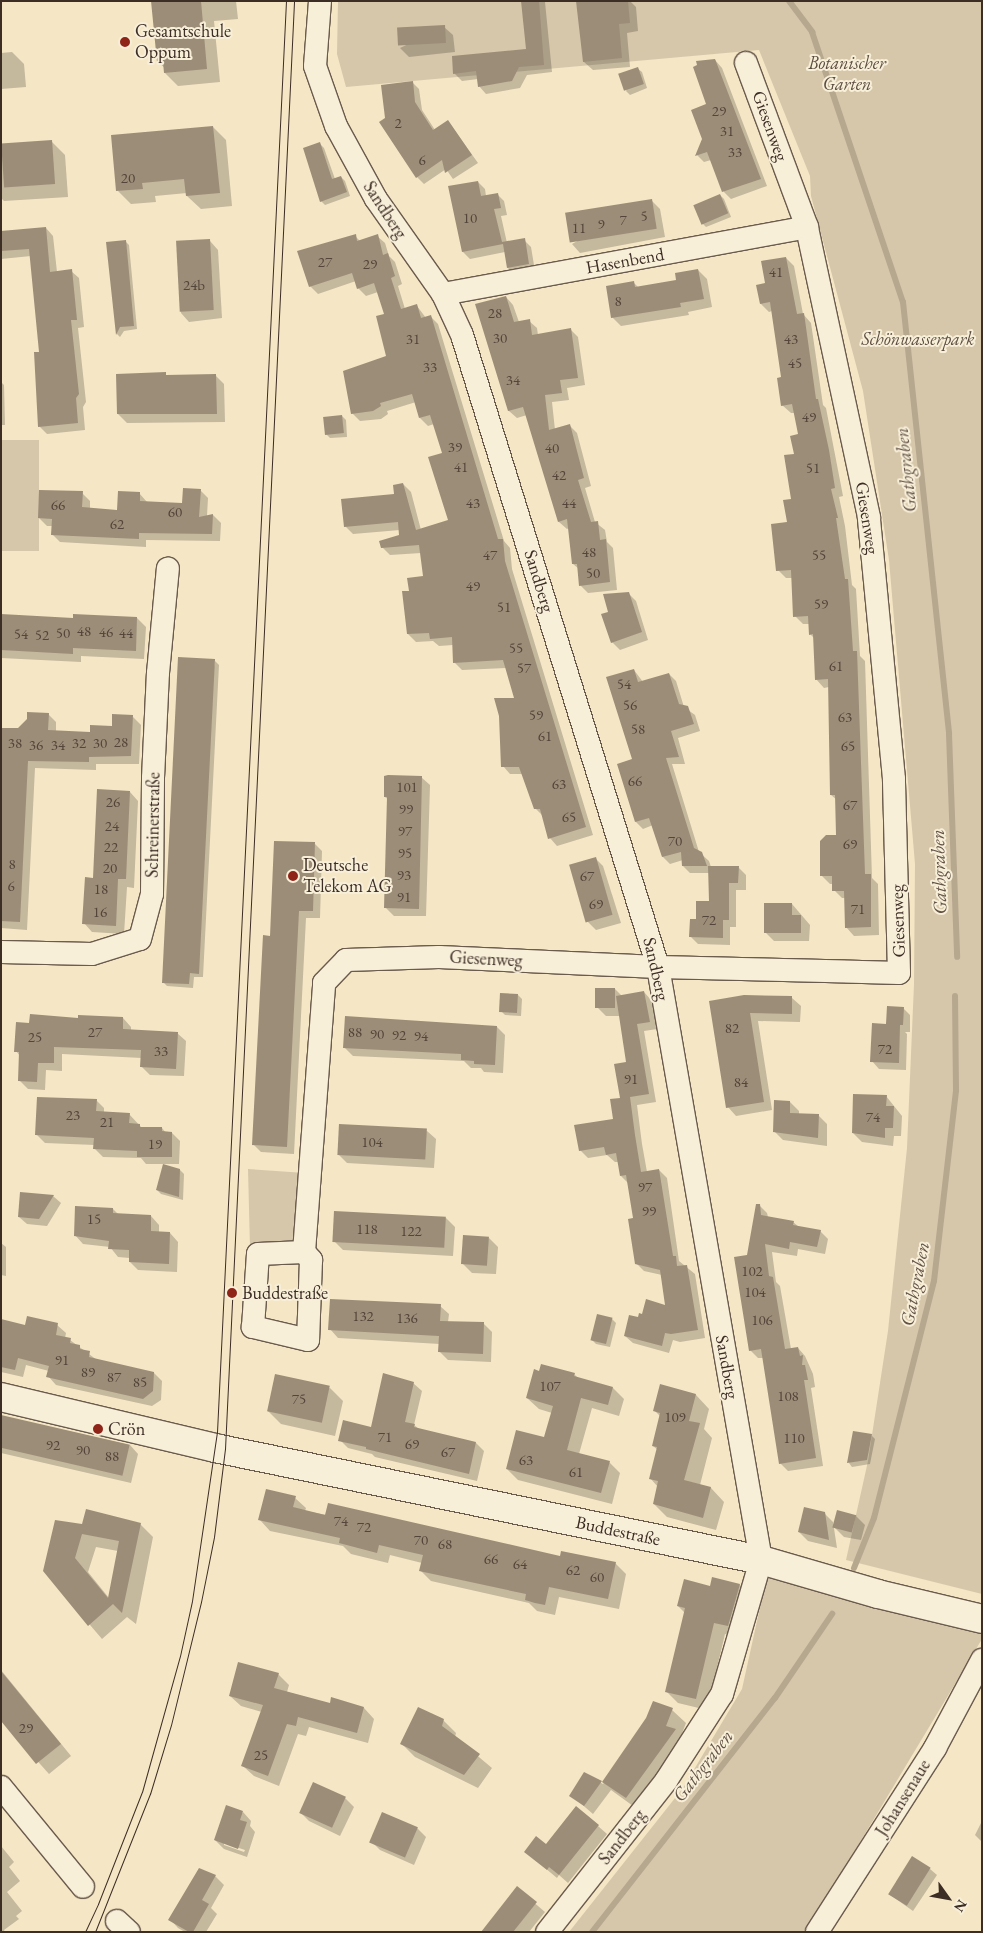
<!DOCTYPE html>
<html>
<head>
<meta charset="utf-8">
<style>
	body { margin:0 }
	#map { position:relative; width:983px; height:1933px; overflow:hidden; background:#f5e6c5; font-family:"EB Garamond",serif }
	div>[style] { position:absolute }
	[style*='--x'] { left:calc(var(--x)*1px); top:calc(var(--y)*1px); width:calc(var(--w)*1px); rotate:calc(var(--a)*1deg) }
	.green>* { inset:0; background:#d6c7aa; transform-origin:0 0 }
	.shadow>* { inset:0; background:#0003 }
	.stream>* { height:6px; margin:-3px; padding:0 3px; transform-origin:3px; border-radius:3px; background:#b6a78f }
	.building>* { inset:0; background:#9c8d78; transform-origin:0 0 }
	.roads { filter:drop-shadow(1px 0 #6a5b4d) drop-shadow(-1px 0 #6a5b4d) drop-shadow(0 1px #6a5b4d) drop-shadow(0 -1px #6a5b4d) }
	.minor>* { height:22px; margin:-11px; padding:0 11px; transform-origin:11px; border-radius:11px; background:#f8efd9 }
	.secondary>* { height:28px; margin:-14px; padding:0 14px; transform-origin:14px; border-radius:14px; background:#f8efd9 }
	.tram>* { height:1px; margin:-0.5px; padding:0 0.5px; transform-origin:0.5px; border-radius:0.5px; background:#3c2d25 }
	.dots>* { width:14px; height:14px; translate:-50% -50%; box-sizing:border-box; border:2px solid #f8efd9; border-radius:50% }
	span { translate:-50% -50%; white-space:nowrap; text-align:center; line-height:1.15; -webkit-text-stroke:4px #f8efd9; paint-order:stroke }
	.number-label { font-size:15px; color:#54453a }
	.number-label span { -webkit-text-stroke-width:0 }
	.poi-label { font-size:18px; color:#3c2d25 }
	.left { translate:0 -50%; text-align:left }
	.park-label { font-size:18px; color:#5b4c40; font-style:italic }
	.street-label { font-size:18px; color:#3c2d25 }
	.water-label { font-size:19px; color:#615245; font-style:italic }
	.frame { position:absolute; inset:0; border:2px solid #3c2d25; pointer-events:none }
	.north { position:absolute; left:923px; top:1873px; width:50px; height:50px; -webkit-text-stroke:4px #f8efd9; paint-order:stroke; rotate:122deg; font-size:14px; font-weight:700; line-height:20px; text-align:center; color:#3c2d25 }
	.north::after { content:''; display:block; margin:auto; width:18px; height:22px; background:#3c2d25; clip-path:polygon(50% 0,100% 100%,50% 72%,0 100%) }
</style>
</head>
<body>
<div id="map">
	<div class="green">
		<i style="clip-path:polygon(338px 1px,982px 1px,982px 1594px,846px 1560px,868px 1461px,888px 1331px,907px 1148px,914px 984px,915px 864px,889px 560px,863px 391px,811px 196px,810px 176px,759px 50px,346px 87px,337px 54px)"></i>
		<i style="left:1px;top:440px;width:38px;height:111px"></i>
		<i style="clip-path:polygon(248px 1169px,305px 1173px,300px 1246px,250px 1248px)"></i>
		<i style="clip-path:polygon(767px 1576px,982px 1627px,982px 1639px,818px 1912px,803px 1932px,569px 1932px,683px 1788px,742px 1689px)"></i>
	</div>
	<div class="shadow">
		<i style="clip-path:polygon(152px 1px,236px 1px,238px 19px,214px 21px,220px 82px,178px 86px,165px 73px,165px 68px,158px 62px)"></i>
		<i style="clip-path:polygon(523px 1px,545px 2px,552px 72px,527px 75px,520px 88px,486px 94px,479px 86px,478px 79px,462px 81px,454px 73px,528px 51px)"></i>
		<i style="clip-path:polygon(593px 1px,630px 1px,636px 7px,638px 31px,627px 33px,630px 67px,593px 70px,584px 62px)"></i>
		<i style="clip-path:polygon(444px 27px,453px 35px,455px 52px,409px 57px,400px 48px)"></i>
		<i style="clip-path:polygon(12px 52px,24px 64px,26px 87px,1px 89px,1px 53px)"></i>
		<i style="clip-path:polygon(715px 60px,722px 68px,767px 186px,731px 199px,724px 192px,711px 160px,704px 162px,697px 155px,703px 139px)"></i>
		<i style="clip-path:polygon(637px 68px,642px 72px,647px 88px,630px 95px,626px 91px)"></i>
		<i style="clip-path:polygon(412px 82px,419px 89px,422px 110px,435px 130px,448px 121px,478px 163px,453px 179px,446px 169px,424px 184px,417px 177px)"></i>
		<i style="clip-path:polygon(213px 127px,226px 140px,232px 206px,201px 209px,187px 196px,187px 193px,155px 196px,156px 202px,131px 204px,118px 191px)"></i>
		<i style="clip-path:polygon(52px 142px,65px 155px,68px 197px,4px 201px,1px 198px,1px 145px)"></i>
		<i style="clip-path:polygon(320px 144px,324px 148px,335px 179px,341px 177px,345px 181px,350px 196px,325px 205px,321px 201px)"></i>
		<i style="clip-path:polygon(478px 182px,485px 189px,486px 196px,497px 194px,504px 201px,507px 215px,501px 216px,507px 243px,524px 240px,531px 247px,535px 271px,515px 275px,508px 268px,505px 252px,470px 259px,463px 252px)"></i>
		<i style="clip-path:polygon(720px 195px,724px 199px,731px 217px,706px 227px,702px 223px)"></i>
		<i style="clip-path:polygon(651px 200px,660px 209px,665px 237px,580px 253px,572px 244px)"></i>
		<i style="clip-path:polygon(46px 228px,53px 236px,57px 272px,71px 271px,79px 278px,84px 327px,78px 328px,86px 402px,83px 407px,85px 430px,47px 434px,39px 426px,41px 353px,31px 256px,1px 259px,1px 233px)"></i>
		<i style="clip-path:polygon(355px 236px,360px 241px,377px 236px,385px 243px,389px 256px,395px 262px,402px 284px,398px 286px,405px 309px,417px 306px,426px 318px,431px 317px,438px 324px,504px 541px,510px 548px,512px 569px,593px 835px,557px 846px,550px 838px,544px 817px,535px 808px,523px 774px,510px 774px,503px 766px,515px 699px,506px 668px,462px 670px,454px 662px,453px 645px,439px 646px,433px 641px,416px 642px,408px 634px,410px 592px,424px 577px,421px 553px,390px 555px,382px 547px,401px 536px,400px 530px,353px 534px,345px 526px,395px 495px,403px 484px,411px 492px,421px 530px,450px 521px,444px 454px,434px 424px,428px 426px,420px 418px,416px 402px,387px 411px,388px 414px,381px 419px,360px 421px,352px 413px,388px 356px,386px 314px,378px 292px,366px 296px,358px 288px,356px 281px,318px 294px,310px 286px,299px 252px)"></i>
		<i style="clip-path:polygon(125px 241px,129px 245px,137px 329px,124px 331px,120px 337px,117px 334px,107px 243px)"></i>
		<i style="clip-path:polygon(210px 241px,218px 250px,222px 318px,189px 322px,181px 313px,177px 244px)"></i>
		<i style="clip-path:polygon(786px 258px,794px 266px,803px 314px,811px 323px,823px 405px,826px 408px,843px 496px,839px 497px,845px 526px,852px 585px,856px 589px,860px 656px,865px 661px,872px 878px,878px 884px,879px 935px,854px 936px,846px 927px,845px 898px,842px 898px,834px 890px,834px 884px,830px 884px,822px 876px,837px 836px,837px 800px,831px 795px,829px 687px,824px 688px,816px 679px,814px 638px,810px 634px,809px 624px,803px 624px,795px 616px,793px 578px,786px 578px,778px 570px,793px 500px,795px 455px,800px 435px,795px 413px,791px 413px,782px 405px,782px 378px,772px 311px,769px 312px,761px 304px,767px 284px)"></i>
		<i style="clip-path:polygon(698px 270px,707px 279px,712px 307px,688px 312px,689px 315px,621px 326px,612px 317px,633px 282px,639px 288px,678px 281px)"></i>
		<i style="clip-path:polygon(506px 297px,513px 305px,519px 322px,529px 321px,537px 328px,538px 335px,570px 329px,578px 337px,585px 385px,567px 388px,569px 400px,552px 402px,555px 430px,569px 425px,577px 433px,591px 486px,585px 488px,595px 522px,605px 530px,607px 542px,613px 548px,617px 590px,588px 593px,580px 585px,579px 569px,573px 564px,569px 528px,567px 529px,559px 522px,527px 415px,517px 418px,509px 411px,477px 305px)"></i>
		<i style="clip-path:polygon(215px 375px,224px 384px,225px 422px,127px 423px,118px 414px)"></i>
		<i style="clip-path:polygon(1px 382px,4px 385px,5px 425px,1px 425px)"></i>
		<i style="clip-path:polygon(342px 416px,346px 420px,347px 437px,330px 438px,326px 434px)"></i>
		<i style="clip-path:polygon(200px 490px,208px 498px,207px 516px,213px 515px,221px 523px,220px 541px,146px 540px,146px 547px,60px 542px,52px 534px,53px 526px,47px 526px,39px 518px,82px 493px,90px 501px,90px 509px,118px 512px,139px 493px,147px 502px,183px 504px)"></i>
		<i style="clip-path:polygon(629px 594px,636px 601px,648px 640px,620px 650px,612px 642px,609px 613px)"></i>
		<i style="clip-path:polygon(1px 616px,74px 619px,137px 618px,146px 627px,144px 659px,81px 656px,81px 662px,1px 658px)"></i>
		<i style="clip-path:polygon(215px 661px,219px 665px,203px 977px,194px 977px,193px 988px,167px 986px,163px 982px)"></i>
		<i style="clip-path:polygon(634px 670px,643px 682px,669px 674px,676px 681px,684px 707px,695px 715px,700px 731px,678px 738px,685px 764px,672px 764px,699px 852px,709px 861px,711px 867px,738px 867px,746px 875px,746px 890px,736px 890px,736px 927px,730px 927px,730px 945px,698px 944px,691px 937px,697px 920px,710px 903px,709px 873px,690px 873px,683px 866px,683px 860px,670px 864px,663px 857px,653px 825px,643px 829px,636px 822px,633px 760px)"></i>
		<i style="clip-path:polygon(48px 714px,56px 722px,56px 731px,91px 733px,113px 727px,133px 717px,141px 725px,139px 764px,96px 764px,96px 770px,35px 768px,27px 930px,1px 928px,1px 729px,19px 730px)"></i>
		<i style="clip-path:polygon(421px 777px,430px 785px,426px 916px,394px 916px,385px 907px,389px 800px,385px 797px)"></i>
		<i style="clip-path:polygon(130px 792px,138px 801px,134px 888px,127px 887px,124px 934px,92px 932px,84px 923px)"></i>
		<i style="clip-path:polygon(315px 844px,322px 851px,320px 918px,306px 918px,294px 1154px,261px 1152px,254px 1145px,272px 937px)"></i>
		<i style="clip-path:polygon(595px 858px,603px 866px,621px 923px,596px 930px,588px 922px)"></i>
		<i style="clip-path:polygon(792px 904px,810px 925px,809px 941px,774px 941px,765px 932px)"></i>
		<i style="clip-path:polygon(615px 989px,622px 996px,644px 992px,651px 1000px,657px 1029px,644px 1031px,656px 1102px,637px 1105px,642px 1144px,647px 1172px,659px 1170px,667px 1178px,679px 1261px,695px 1274px,705px 1338px,680px 1342px,673px 1340px,669px 1353px,633px 1343px,625px 1336px,639px 1319px,666px 1306px,662px 1275px,644px 1271px,636px 1263px,634px 1219px,628px 1183px,621px 1176px,619px 1162px,615px 1162px,607px 1155px,588px 1158px,580px 1150px,615px 1120px,621px 1099px,627px 1063px,620px 1016px,606px 1016px,597px 1007px)"></i>
		<i style="clip-path:polygon(518px 995px,522px 999px,521px 1016px,505px 1015px,501px 1011px)"></i>
		<i style="clip-path:polygon(792px 998px,801px 1006px,800px 1022px,758px 1021px,772px 1110px,736px 1116px,728px 1107px,711px 1002px)"></i>
		<i style="clip-path:polygon(903px 1008px,910px 1015px,910px 1032px,905px 1032px,907px 1034px,906px 1070px,879px 1069px,872px 1061px,887px 1026px)"></i>
		<i style="clip-path:polygon(123px 1018px,131px 1027px,131px 1031px,177px 1033px,186px 1041px,184px 1076px,150px 1075px,141px 1066px,142px 1058px,62px 1054px,62px 1071px,46px 1070px,45px 1090px,28px 1089px,20px 1081px,20px 1056px,16px 1051px,30px 1024px)"></i>
		<i style="clip-path:polygon(497px 1027px,505px 1035px,503px 1073px,484px 1072px,481px 1068px,471px 1068px,464px 1061px,353px 1056px,344px 1047px)"></i>
		<i style="clip-path:polygon(886px 1096px,902px 1116px,901px 1136px,894px 1136px,893px 1146px,862px 1142px,853px 1133px)"></i>
		<i style="clip-path:polygon(96px 1100px,104px 1108px,104px 1113px,129px 1114px,142px 1128px,162px 1128px,166px 1133px,172px 1133px,180px 1141px,179px 1164px,146px 1164px,141px 1158px,103px 1157px,95px 1149px,95px 1145px,45px 1143px,37px 1135px)"></i>
		<i style="clip-path:polygon(790px 1102px,799px 1111px,799px 1114px,818px 1115px,827px 1124px,827px 1146px,783px 1140px,774px 1131px)"></i>
		<i style="clip-path:polygon(427px 1131px,436px 1139px,434px 1168px,347px 1163px,339px 1155px)"></i>
		<i style="clip-path:polygon(180px 1170px,184px 1174px,183px 1200px,161px 1194px,157px 1190px)"></i>
		<i style="clip-path:polygon(53px 1196px,61px 1203px,47px 1226px,27px 1224px,19px 1217px)"></i>
		<i style="clip-path:polygon(759px 1205px,767px 1213px,768px 1217px,793px 1222px,799px 1227px,820px 1231px,828px 1239px,825px 1254px,798px 1249px,797px 1256px,772px 1252px,776px 1282px,780px 1286px,791px 1349px,798px 1348px,805px 1356px,813px 1374px,815px 1387px,811px 1388px,823px 1466px,788px 1471px,780px 1463px,764px 1358px,758px 1358px,750px 1350px,748px 1256px)"></i>
		<i style="clip-path:polygon(113px 1209px,118px 1214px,151px 1216px,159px 1225px,159px 1233px,170px 1233px,178px 1242px,177px 1272px,138px 1270px,130px 1262px,130px 1258px,118px 1257px,110px 1247px,83px 1244px,75px 1235px)"></i>
		<i style="clip-path:polygon(446px 1218px,455px 1227px,453px 1256px,343px 1250px,334px 1241px)"></i>
		<i style="clip-path:polygon(489px 1238px,498px 1247px,496px 1274px,472px 1273px,463px 1264px)"></i>
		<i style="clip-path:polygon(1px 1243px,6px 1247px,6px 1276px,1px 1275px)"></i>
		<i style="clip-path:polygon(440px 1306px,449px 1314px,448px 1322px,483px 1323px,492px 1332px,491px 1362px,448px 1360px,439px 1351px,440px 1344px,338px 1338px,330px 1329px)"></i>
		<i style="clip-path:polygon(612px 1319px,616px 1323px,610px 1347px,596px 1344px,591px 1339px)"></i>
		<i style="clip-path:polygon(1px 1321px,26px 1326px,57px 1325px,66px 1333px,65px 1338px,70px 1340px,97px 1360px,154px 1373px,162px 1381px,161px 1400px,152px 1406px,56px 1385px,48px 1376px,49px 1371px,26px 1365px,23px 1377px,1px 1372px)"></i>
		<i style="clip-path:polygon(540px 1372px,574px 1374px,579px 1379px,613px 1388px,624px 1399px,619px 1416px,592px 1408px,579px 1454px,609px 1462px,620px 1473px,612px 1504px,518px 1480px,507px 1469px,545px 1439px,552px 1413px,539px 1409px,527px 1398px)"></i>
		<i style="clip-path:polygon(413px 1383px,422px 1391px,414px 1425px,419px 1429px,476px 1443px,484px 1451px,477px 1481px,375px 1457px,372px 1454px,348px 1448px,340px 1440px,372px 1428px)"></i>
		<i style="clip-path:polygon(661px 1386px,696px 1395px,709px 1409px,704px 1429px,712px 1438px,700px 1485px,711px 1488px,724px 1502px,716px 1530px,667px 1517px,654px 1504px,658px 1487px,650px 1478px,658px 1450px,653px 1446px,661px 1417px,654px 1410px)"></i>
		<i style="clip-path:polygon(330px 1388px,343px 1401px,335px 1436px,281px 1424px,268px 1411px)"></i>
		<i style="clip-path:polygon(1px 1416px,130px 1445px,138px 1454px,131px 1483px,1px 1453px)"></i>
		<i style="clip-path:polygon(854px 1432px,871px 1435px,875px 1439px,870px 1464px,852px 1467px,849px 1463px)"></i>
		<i style="clip-path:polygon(295px 1498px,306px 1508px,305px 1511px,561px 1557px,615px 1563px,626px 1574px,619px 1609px,559px 1597px,555px 1615px,537px 1611px,529px 1603px,431px 1581px,421px 1571px,422px 1563px,390px 1555px,388px 1563px,351px 1554px,343px 1546px,270px 1531px,260px 1520px)"></i>
		<i style="clip-path:polygon(824px 1513px,833px 1522px,837px 1548px,808px 1541px,799px 1532px)"></i>
		<i style="clip-path:polygon(856px 1516px,865px 1525px,861px 1540px,844px 1537px,835px 1528px)"></i>
		<i style="clip-path:polygon(evenodd,140px 1524px,153px 1537px,136px 1624px,127px 1617px,102px 1639px,44px 1571px,83px 1526px,140px 1524px,96px 1547px,118px 1551px,109px 1598px,88px 1572px,96px 1547px)"></i>
		<i style="clip-path:polygon(713px 1578px,740px 1585px,751px 1596px,739px 1637px,725px 1634px,707px 1710px,678px 1703px,666px 1691px,685px 1613px,678px 1606px,711px 1587px)"></i>
		<i style="clip-path:polygon(1px 1670px,71px 1756px,49px 1774px,1px 1720px)"></i>
		<i style="clip-path:polygon(278px 1674px,289px 1685px,287px 1692px,331px 1704px,364px 1708px,374px 1719px,368px 1743px,309px 1727px,306px 1736px,298px 1734px,279px 1786px,254px 1776px,243px 1766px,262px 1712px,241px 1706px,230px 1696px)"></i>
		<i style="clip-path:polygon(672px 1710px,686px 1723px,681px 1736px,688px 1743px,640px 1811px,611px 1790px,593px 1814px,571px 1795px,585px 1774px,603px 1784px,647px 1718px)"></i>
		<i style="clip-path:polygon(443px 1720px,456px 1733px,455px 1737px,492px 1768px,478px 1788px,415px 1757px,402px 1744px)"></i>
		<i style="clip-path:polygon(345px 1798px,354px 1807px,340px 1836px,309px 1821px,300px 1812px)"></i>
		<i style="clip-path:polygon(evenodd,243px 1812px,251px 1821px,250px 1826px,255px 1832px,247px 1857px,224px 1849px,215px 1840px,243px 1812px,224px 1843px,245px 1850px,244px 1852px,224px 1845px,224px 1843px)"></i>
		<i style="clip-path:polygon(982px 1821px,982px 1842px,975px 1835px)"></i>
		<i style="clip-path:polygon(598px 1826px,607px 1834px,568px 1883px,559px 1875px,557px 1878px,526px 1852px)"></i>
		<i style="clip-path:polygon(417px 1828px,426px 1837px,414px 1865px,380px 1850px,371px 1841px)"></i>
		<i style="clip-path:polygon(1px 1846px,14px 1862px,9px 1867px,20px 1881px,7px 1892px,22px 1911px,16px 1916px,19px 1919px,4px 1930px,5px 1932px,1px 1932px)"></i>
		<i style="clip-path:polygon(930px 1869px,937px 1875px,913px 1911px,889px 1894px)"></i>
		<i style="clip-path:polygon(215px 1876px,224px 1885px,211px 1908px,217px 1914px,206px 1932px,185px 1932px,178px 1928px,170px 1919px)"></i>
		<i style="clip-path:polygon(517px 1888px,545px 1912px,529px 1932px,488px 1932px)"></i>
	</div>
	<div class="stream">
		<i style="--x:789;--y:1;--w:39;--a:53"></i>
		<i style="--x:812;--y:32;--w:285;--a:71.4"></i>
		<i style="--x:903;--y:302;--w:434;--a:83.9"></i>
		<i style="--x:949;--y:734;--w:223;--a:87.9"></i>
		<i style="--x:854;--y:1568;--w:54;--a:-68.2"></i>
		<i style="--x:874;--y:1518;--w:244;--a:-75.8"></i>
		<i style="--x:934;--y:1281;--w:192;--a:-83.4"></i>
		<i style="--x:956;--y:1090;--w:94;--a:-90.6"></i>
		<i style="--x:592;--y:1932;--w:297;--a:-52"></i>
		<i style="--x:775;--y:1698;--w:102;--a:-55.8"></i>
	</div>
	<div class="building">
		<i style="clip-path:polygon(151px 1px,201px 1px,207px 69px,164px 73px,163px 62px,157px 62px)"></i>
		<i style="clip-path:polygon(521px 1px,539px 1px,544px 65px,519px 67px,512px 81px,478px 87px,476px 71px,453px 74px,452px 56px,526px 49px)"></i>
		<i style="clip-path:polygon(576px 1px,628px 1px,630px 23px,619px 24px,622px 58px,583px 62px)"></i>
		<i style="left:445px;top:25px;width:18px;height:48px;rotate:87deg"></i>
		<i style="clip-path:polygon(715px 59px,761px 179px,722px 192px,707px 152px,695px 156px,702px 139px,691px 110px,706px 104px,693px 67px,697px 65px,696px 61px)"></i>
		<i style="left:638px;top:67px;width:18px;height:21px;rotate:71deg"></i>
		<i style="clip-path:polygon(413px 81px,415px 102px,433px 130px,448px 120px,472px 155px,445px 173px,442px 160px,416px 178px,379px 122px,385px 118px,381px 85px)"></i>
		<i style="clip-path:polygon(213px 126px,220px 193px,186px 196px,184px 179px,142px 183px,143px 189px,116px 191px,111px 135px)"></i>
		<i style="left:52px;top:140px;width:44px;height:51px;rotate:86deg"></i>
		<i style="clip-path:polygon(320px 142px,332px 179px,341px 176px,347px 192px,320px 202px,303px 148px)"></i>
		<i style="clip-path:polygon(478px 181px,481px 196px,498px 193px,501px 208px,494px 209px,502px 242px,525px 238px,529px 264px,507px 268px,503px 244px,462px 252px,448px 186px)"></i>
		<i style="left:720px;top:194px;width:21px;height:29px;rotate:67deg"></i>
		<i style="left:652px;top:199px;width:30px;height:88px;rotate:81deg"></i>
		<i style="clip-path:polygon(46px 227px,50px 272px,72px 269px,77px 320px,71px 320px,79px 394px,76px 398px,78px 423px,38px 427px,34px 352px,39px 352px,29px 249px,1px 251px,1px 231px)"></i>
		<i style="clip-path:polygon(356px 234px,357px 241px,378px 234px,383px 255px,388px 253px,395px 276px,391px 278px,401px 309px,417px 304px,421px 318px,431px 315px,498px 539px,503px 539px,505px 561px,586px 827px,548px 839px,540px 809px,534px 809px,519px 767px,501px 767px,499px 716px,494px 698px,514px 698px,503px 660px,453px 663px,452px 637px,430px 639px,429px 633px,407px 634px,402px 591px,409px 591px,407px 578px,423px 576px,419px 545px,381px 548px,379px 541px,399px 535px,398px 522px,344px 527px,341px 499px,394px 494px,393px 485px,403px 483px,416px 530px,448px 520px,428px 457px,442px 453px,430px 415px,419px 418px,412px 394px,380px 403px,381px 406px,373px 411px,351px 414px,343px 371px,386px 356px,376px 316px,384px 314px,374px 283px,357px 289px,352px 273px,309px 287px,297px 251px)"></i>
		<i style="left:210px;top:239px;width:71px;height:34px;rotate:87deg"></i>
		<i style="clip-path:polygon(126px 240px,134px 326px,120px 327px,116px 335px,106px 242px)"></i>
		<i style="clip-path:polygon(786px 257px,797px 314px,804px 313px,816px 399px,818px 399px,829px 450px,835px 488px,831px 489px,838px 518px,836px 518px,845px 579px,848px 579px,853px 651px,857px 651px,865px 874px,871px 874px,871px 927px,845px 928px,844px 891px,832px 891px,832px 876px,820px 876px,820px 841px,826px 835px,836px 835px,835px 795px,830px 795px,828px 679px,815px 680px,813px 634px,809px 635px,808px 616px,793px 617px,791px 570px,776px 571px,771px 524px,787px 522px,783px 500px,791px 499px,784px 455px,794px 454px,790px 436px,798px 434px,792px 404px,781px 406px,777px 378px,781px 377px,770px 302px,760px 304px,756px 285px,765px 283px,761px 261px)"></i>
		<i style="clip-path:polygon(698px 269px,704px 299px,680px 303px,681px 307px,611px 318px,606px 286px,634px 281px,635px 287px,676px 280px,675px 273px)"></i>
		<i style="clip-path:polygon(506px 296px,514px 322px,530px 319px,532px 335px,571px 328px,578px 378px,560px 380px,562px 393px,545px 395px,549px 430px,570px 424px,584px 478px,578px 480px,591px 522px,598px 521px,600px 540px,606px 539px,610px 582px,579px 586px,577px 564px,572px 564px,567px 519px,558px 522px,523px 407px,508px 411px,475px 304px)"></i>
		<i style="clip-path:polygon(166px 372px,166px 375px,216px 374px,217px 414px,117px 414px,116px 374px)"></i>
		<i style="left:342px;top:415px;width:18px;height:19px;rotate:84deg"></i>
		<i style="clip-path:polygon(183px 488px,201px 489px,199px 517px,213px 514px,212px 534px,139px 533px,139px 539px,51px 535px,52px 519px,38px 518px,39px 490px,83px 491px,82px 507px,117px 510px,118px 491px,140px 492px,140px 501px,182px 503px)"></i>
		<i style="clip-path:polygon(629px 592px,642px 632px,611px 643px,601px 614px,608px 612px,603px 594px)"></i>
		<i style="clip-path:polygon(1px 614px,73px 618px,73px 614px,137px 617px,136px 651px,73px 648px,73px 654px,1px 650px)"></i>
		<i style="clip-path:polygon(178px 657px,215px 659px,199px 974px,190px 973px,189px 984px,162px 983px)"></i>
		<i style="clip-path:polygon(634px 669px,638px 682px,669px 673px,679px 704px,688px 706px,694px 724px,671px 731px,679px 757px,666px 758px,694px 848px,702px 852px,707px 866px,682px 866px,681px 852px,662px 857px,649px 818px,635px 822px,617px 764px,632px 759px,606px 677px)"></i>
		<i style="clip-path:polygon(27px 712px,49px 713px,48px 730px,90px 732px,90px 725px,112px 726px,112px 714px,133px 715px,131px 756px,89px 757px,89px 762px,28px 761px,20px 922px,1px 921px,1px 728px,18px 728px,27px 719px)"></i>
		<i style="clip-path:polygon(388px 775px,422px 776px,419px 909px,384px 908px,387px 797px,384px 797px,384px 776px)"></i>
		<i style="clip-path:polygon(97px 789px,130px 791px,126px 879px,118px 879px,116px 926px,82px 924px,85px 877px,93px 878px)"></i>
		<i style="clip-path:polygon(274px 841px,315px 842px,313px 911px,299px 911px,287px 1147px,252px 1145px,263px 935px,270px 936px)"></i>
		<i style="left:596px;top:857px;width:60px;height:28px;rotate:74deg"></i>
		<i style="clip-path:polygon(708px 866px,739px 866px,738px 883px,729px 883px,729px 920px,723px 920px,723px 938px,689px 937px,690px 919px,696px 919px,696px 901px,709px 901px)"></i>
		<i style="clip-path:polygon(764px 903px,792px 903px,792px 915px,801px 915px,801px 933px,764px 933px)"></i>
		<i style="left:595px;top:988px;width:20px;height:20px"></i>
		<i style="clip-path:polygon(644px 991px,650px 1022px,637px 1024px,649px 1094px,630px 1097px,635px 1135px,641px 1172px,659px 1169px,673px 1256px,676px 1256px,677px 1266px,687px 1265px,698px 1330px,671px 1334px,665px 1333px,662px 1346px,624px 1336px,629px 1315px,638px 1317px,639px 1313px,642px 1314px,646px 1299px,665px 1305px,660px 1270px,635px 1264px,628px 1219px,633px 1218px,626px 1175px,620px 1176px,616px 1153px,606px 1155px,604px 1147px,579px 1151px,574px 1125px,613px 1119px,610px 1099px,620px 1098px,614px 1064px,626px 1062px,616px 996px)"></i>
		<i style="left:500px;top:993px;width:18px;height:19px;rotate:3deg"></i>
		<i style="clip-path:polygon(744px 995px,792px 996px,792px 1014px,750px 1013px,764px 1102px,726px 1108px,709px 1001px)"></i>
		<i style="clip-path:polygon(887px 1006px,904px 1007px,903px 1025px,894px 1025px,900px 1025px,899px 1063px,870px 1062px,872px 1023px,886px 1024px)"></i>
		<i style="clip-path:polygon(30px 1014px,78px 1018px,78px 1015px,123px 1017px,123px 1029px,178px 1032px,176px 1069px,140px 1067px,141px 1050px,54px 1047px,54px 1063px,38px 1063px,37px 1082px,18px 1081px,19px 1052px,14px 1052px,16px 1022px,29px 1023px)"></i>
		<i style="clip-path:polygon(345px 1016px,497px 1026px,495px 1065px,474px 1064px,474px 1061px,461px 1060px,461px 1054px,343px 1048px)"></i>
		<i style="clip-path:polygon(853px 1094px,887px 1095px,886px 1106px,894px 1106px,893px 1128px,885px 1128px,885px 1138px,852px 1133px)"></i>
		<i style="clip-path:polygon(37px 1097px,97px 1099px,96px 1111px,130px 1113px,129px 1123px,140px 1124px,140px 1127px,162px 1127px,162px 1131px,172px 1132px,172px 1157px,137px 1157px,137px 1151px,93px 1149px,94px 1138px,35px 1135px)"></i>
		<i style="clip-path:polygon(774px 1100px,790px 1101px,790px 1113px,819px 1114px,818px 1138px,773px 1132px)"></i>
		<i style="left:339px;top:1124px;width:88px;height:31px;rotate:3deg"></i>
		<i style="clip-path:polygon(163px 1164px,180px 1169px,179px 1197px,156px 1190px)"></i>
		<i style="clip-path:polygon(20px 1192px,54px 1195px,39px 1219px,18px 1217px)"></i>
		<i style="clip-path:polygon(756px 1204px,760px 1204px,761px 1215px,794px 1221px,793px 1225px,821px 1230px,817px 1247px,790px 1242px,789px 1249px,765px 1244px,769px 1276px,773px 1277px,785px 1349px,798px 1347px,800px 1356px,803px 1355px,802px 1365px,805px 1365px,808px 1380px,804px 1380px,816px 1458px,779px 1464px,761px 1349px,749px 1351px,734px 1257px,747px 1255px)"></i>
		<i style="clip-path:polygon(75px 1206px,113px 1208px,113px 1213px,151px 1215px,151px 1231px,170px 1232px,169px 1264px,129px 1262px,129px 1250px,108px 1249px,109px 1241px,74px 1236px)"></i>
		<i style="left:334px;top:1211px;width:112px;height:31px;rotate:3deg"></i>
		<i style="left:463px;top:1235px;width:26px;height:29px;rotate:4deg"></i>
		<i style="clip-path:polygon(330px 1299px,441px 1304px,440px 1321px,484px 1322px,483px 1354px,438px 1352px,439px 1336px,328px 1330px)"></i>
		<i style="left:597px;top:1314px;width:16px;height:27px;rotate:14deg"></i>
		<i style="clip-path:polygon(27px 1316px,58px 1323px,56px 1335px,71px 1338px,70px 1343px,80px 1345px,80px 1349px,90px 1351px,89px 1357px,154px 1372px,153px 1391px,143px 1399px,46px 1377px,49px 1366px,18px 1358px,15px 1370px,1px 1367px,1px 1319px,25px 1325px)"></i>
		<i style="clip-path:polygon(541px 1364px,575px 1373px,574px 1376px,613px 1387px,608px 1405px,581px 1398px,567px 1450px,610px 1461px,601px 1493px,506px 1469px,516px 1430px,544px 1437px,553px 1406px,526px 1398px,534px 1369px,539px 1371px)"></i>
		<i style="clip-path:polygon(383px 1373px,414px 1382px,405px 1422px,415px 1424px,414px 1427px,476px 1442px,469px 1474px,366px 1449px,366px 1447px,338px 1441px,343px 1420px,371px 1427px)"></i>
		<i style="left:275px;top:1374px;width:56px;height:38px;rotate:12deg"></i>
		<i style="clip-path:polygon(660px 1384px,696px 1394px,689px 1421px,700px 1423px,684px 1480px,711px 1487px,703px 1518px,653px 1504px,658px 1481px,649px 1479px,657px 1447px,652px 1446px,660px 1413px,653px 1411px)"></i>
		<i style="left:1px;top:1415px;width:132px;height:32px;rotate:13deg"></i>
		<i style="clip-path:polygon(853px 1431px,872px 1434px,867px 1460px,847px 1463px)"></i>
		<i style="clip-path:polygon(266px 1489px,296px 1496px,293px 1507px,325px 1515px,328px 1503px,560px 1556px,561px 1551px,616px 1562px,608px 1599px,549px 1587px,545px 1605px,535px 1603px,525px 1600px,526px 1594px,419px 1571px,423px 1555px,379px 1545px,377px 1553px,339px 1543px,340px 1538px,258px 1520px)"></i>
		<i style="clip-path:polygon(804px 1507px,825px 1512px,829px 1540px,798px 1532px)"></i>
		<i style="clip-path:polygon(evenodd,86px 1509px,141px 1523px,122px 1613px,113px 1604px,88px 1626px,43px 1571px,55px 1520px,82px 1524px,86px 1509px,82px 1534px,119px 1541px,108px 1598px,75px 1558px,82px 1534px)"></i>
		<i style="left:837px;top:1510px;width:20px;height:18px;rotate:15deg"></i>
		<i style="clip-path:polygon(712px 1577px,740px 1584px,728px 1626px,714px 1623px,696px 1699px,665px 1692px,685px 1608px,677px 1606px,684px 1579px,710px 1586px)"></i>
		<i style="clip-path:polygon(238px 1662px,279px 1673px,274px 1688px,330px 1703px,331px 1697px,364px 1707px,357px 1733px,298px 1717px,296px 1726px,287px 1724px,268px 1776px,241px 1766px,263px 1705px,229px 1696px)"></i>
		<i style="clip-path:polygon(1px 1671px,61px 1744px,36px 1764px,1px 1721px)"></i>
		<i style="clip-path:polygon(653px 1701px,673px 1708px,666px 1726px,676px 1729px,626px 1798px,602px 1782px,646px 1718px)"></i>
		<i style="clip-path:polygon(418px 1707px,444px 1719px,442px 1726px,480px 1754px,464px 1775px,400px 1744px)"></i>
		<i style="clip-path:polygon(584px 1772px,602px 1781px,584px 1806px,569px 1796px)"></i>
		<i style="left:313px;top:1782px;width:36px;height:34px;rotate:24deg"></i>
		<i style="clip-path:polygon(226px 1805px,243px 1811px,240px 1820px,247px 1822px,238px 1849px,214px 1840px)"></i>
		<i style="clip-path:polygon(576px 1806px,599px 1825px,559px 1875px,549px 1867px,547px 1870px,524px 1852px,536px 1836px,546px 1844px)"></i>
		<i style="left:382px;top:1812px;width:39px;height:33px;rotate:23deg"></i>
		<i style="left:912px;top:1856px;width:22px;height:45px;rotate:32deg"></i>
		<i style="clip-path:polygon(199px 1868px,216px 1875px,202px 1900px,209px 1904px,193px 1932px,189px 1932px,168px 1920px)"></i>
		<i style="clip-path:polygon(517px 1886px,537px 1902px,513px 1932px,481px 1932px)"></i>
	</div>
	<div class="roads">
		<div class="minor">
			<i style="--x:320;--y:1;--w:65;--a:94.4"></i>
			<i style="--x:315;--y:66;--w:64;--a:70.7"></i>
			<i style="--x:336;--y:126;--w:83;--a:61.3"></i>
			<i style="--x:376;--y:199;--w:116;--a:54.8"></i>
			<i style="--x:443;--y:294;--w:45;--a:65.1"></i>
			<i style="--x:462;--y:335;--w:662;--a:72.77"></i>
			<i style="--x:658;--y:967;--w:602;--a:80.15"></i>
			<i style="--x:761;--y:1560;--w:140;--a:106.2"></i>
			<i style="--x:722;--y:1694;--w:103;--a:122.8"></i>
			<i style="--x:666;--y:1781;--w:192;--a:128.2"></i>
			<i style="--x:443;--y:294;--w:370;--a:-10.4"></i>
			<i style="--x:1;--y:952;--w:91;--a:1.3"></i>
			<i style="--x:92;--y:954;--w:50;--a:-17.4"></i>
			<i style="--x:140;--y:939;--w:47;--a:-75.1"></i>
			<i style="--x:152;--y:894;--w:116;--a:-89.5"></i>
			<i style="--x:153;--y:778;--w:105;--a:-87.3"></i>
			<i style="--x:158;--y:673;--w:105;--a:-84.6"></i>
			<i style="--x:304;--y:1252;--w:270;--a:-85.7"></i>
			<i style="--x:324;--y:983;--w:32;--a:-46"></i>
			<i style="--x:346;--y:960;--w:93;--a:-1.8"></i>
			<i style="--x:439;--y:957;--w:219;--a:2.6"></i>
			<i style="--x:658;--y:967;--w:241;--a:1.4"></i>
			<i style="--x:899;--y:973;--w:194;--a:-91.5"></i>
			<i style="--x:894;--y:779;--w:263;--a:-95.5"></i>
			<i style="--x:869;--y:517;--w:297;--a:-102.1"></i>
			<i style="--x:807;--y:227;--w:175;--a:-110.4"></i>
			<i style="--x:304;--y:1252;--w:11;--a:49"></i>
			<i style="--x:311;--y:1260;--w:80;--a:92.1"></i>
			<i style="--x:308;--y:1340;--w:57;--a:-166.7"></i>
			<i style="--x:253;--y:1327;--w:73;--a:-86.1"></i>
			<i style="--x:258;--y:1254;--w:46;--a:-2.5"></i>
			<i style="--x:1;--y:1787;--w:129;--a:50.6"></i>
			<i style="--x:117;--y:1921;--w:16;--a:43"></i>
			<i style="--x:817;--y:1932;--w:219;--a:-57.3"></i>
			<i style="--x:935;--y:1748;--w:100;--a:-61.9"></i>
		</div>
		<div class="secondary">
			<i style="--x:1;--y:1397;--w:220;--a:13.4"></i>
			<i style="--x:215;--y:1448;--w:557;--a:11.59"></i>
			<i style="--x:761;--y:1560;--w:122;--a:16.2"></i>
			<i style="--x:878;--y:1594;--w:107;--a:13.5"></i>
		</div>
	</div>
	<div class="tram">
		<i style="--x:85;--y:1932;--w:31;--a:-65"></i>
		<i style="--x:98;--y:1904;--w:120;--a:-68.6"></i>
		<i style="--x:142;--y:1792;--w:141;--a:-74.4"></i>
		<i style="--x:180;--y:1656;--w:56;--a:-77.7"></i>
		<i style="--x:192;--y:1601;--w:171;--a:-81.6"></i>
		<i style="--x:217;--y:1432;--w:1433;--a:-87.24"></i>
		<i style="--x:95;--y:1932;--w:149;--a:-68.3"></i>
		<i style="--x:150;--y:1794;--w:72;--a:-73.1"></i>
		<i style="--x:171;--y:1725;--w:127;--a:-76.3"></i>
		<i style="--x:201;--y:1602;--w:66;--a:-78.7"></i>
		<i style="--x:214;--y:1537;--w:89;--a:-82.9"></i>
		<i style="--x:225;--y:1449;--w:1450;--a:-87.27"></i>
	</div>
	<div class="dots">
		<i style="left:125px;top:42px;background:#8f2418"></i>
		<i style="left:293px;top:876px;background:#8f2418"></i>
		<i style="left:232px;top:1293px;background:#8f2418"></i>
		<i style="left:98px;top:1429px;background:#8f2418"></i>
	</div>
	<div class="number-label">
		<span style="left:719px;top:111px">29</span>
		<span style="left:398px;top:123px">2</span>
		<span style="left:727px;top:131px">31</span>
		<span style="left:735px;top:152px">33</span>
		<span style="left:422px;top:160px">6</span>
		<span style="left:128px;top:178px">20</span>
		<span style="left:644px;top:216px">5</span>
		<span style="left:470px;top:218px">10</span>
		<span style="left:623px;top:220px">7</span>
		<span style="left:601px;top:224px">9</span>
		<span style="left:579px;top:228px">11</span>
		<span style="left:325px;top:262px">27</span>
		<span style="left:370px;top:264px">29</span>
		<span style="left:776px;top:272px">41</span>
		<span style="left:194px;top:285px">24b</span>
		<span style="left:618px;top:301px">8</span>
		<span style="left:495px;top:313px">28</span>
		<span style="left:500px;top:338px">30</span>
		<span style="left:413px;top:339px">31</span>
		<span style="left:791px;top:339px">43</span>
		<span style="left:795px;top:363px">45</span>
		<span style="left:430px;top:367px">33</span>
		<span style="left:513px;top:380px">34</span>
		<span style="left:809px;top:417px">49</span>
		<span style="left:455px;top:447px">39</span>
		<span style="left:552px;top:448px">40</span>
		<span style="left:461px;top:467px">41</span>
		<span style="left:813px;top:468px">51</span>
		<span style="left:559px;top:475px">42</span>
		<span style="left:473px;top:503px">43</span>
		<span style="left:569px;top:503px">44</span>
		<span style="left:58px;top:505px">66</span>
		<span style="left:175px;top:512px">60</span>
		<span style="left:117px;top:524px">62</span>
		<span style="left:589px;top:552px">48</span>
		<span style="left:490px;top:555px">47</span>
		<span style="left:819px;top:555px">55</span>
		<span style="left:593px;top:573px">50</span>
		<span style="left:473px;top:586px">49</span>
		<span style="left:821px;top:604px">59</span>
		<span style="left:504px;top:607px">51</span>
		<span style="left:84px;top:631px">48</span>
		<span style="left:106px;top:632px">46</span>
		<span style="left:63px;top:633px">50</span>
		<span style="left:126px;top:633px">44</span>
		<span style="left:21px;top:634px">54</span>
		<span style="left:42px;top:635px">52</span>
		<span style="left:516px;top:648px">55</span>
		<span style="left:836px;top:666px">61</span>
		<span style="left:524px;top:668px">57</span>
		<span style="left:624px;top:684px">54</span>
		<span style="left:630px;top:705px">56</span>
		<span style="left:536px;top:715px">59</span>
		<span style="left:845px;top:717px">63</span>
		<span style="left:638px;top:729px">58</span>
		<span style="left:545px;top:736px">61</span>
		<span style="left:121px;top:742px">28</span>
		<span style="left:15px;top:743px">38</span>
		<span style="left:79px;top:743px">32</span>
		<span style="left:100px;top:743px">30</span>
		<span style="left:36px;top:745px">36</span>
		<span style="left:58px;top:745px">34</span>
		<span style="left:848px;top:746px">65</span>
		<span style="left:635px;top:781px">66</span>
		<span style="left:559px;top:784px">63</span>
		<span style="left:407px;top:787px">101</span>
		<span style="left:113px;top:802px">26</span>
		<span style="left:850px;top:805px">67</span>
		<span style="left:406px;top:809px">99</span>
		<span style="left:569px;top:817px">65</span>
		<span style="left:112px;top:826px">24</span>
		<span style="left:405px;top:831px">97</span>
		<span style="left:675px;top:841px">70</span>
		<span style="left:850px;top:844px">69</span>
		<span style="left:111px;top:847px">22</span>
		<span style="left:405px;top:853px">95</span>
		<span style="left:12px;top:864px">8</span>
		<span style="left:110px;top:868px">20</span>
		<span style="left:404px;top:875px">93</span>
		<span style="left:587px;top:876px">67</span>
		<span style="left:11px;top:886px">6</span>
		<span style="left:101px;top:889px">18</span>
		<span style="left:404px;top:897px">91</span>
		<span style="left:596px;top:904px">69</span>
		<span style="left:858px;top:909px">71</span>
		<span style="left:100px;top:912px">16</span>
		<span style="left:709px;top:920px">72</span>
		<span style="left:732px;top:1028px">82</span>
		<span style="left:95px;top:1032px">27</span>
		<span style="left:355px;top:1032px">88</span>
		<span style="left:377px;top:1034px">90</span>
		<span style="left:399px;top:1035px">92</span>
		<span style="left:421px;top:1036px">94</span>
		<span style="left:35px;top:1037px">25</span>
		<span style="left:885px;top:1049px">72</span>
		<span style="left:161px;top:1051px">33</span>
		<span style="left:631px;top:1079px">91</span>
		<span style="left:741px;top:1082px">84</span>
		<span style="left:73px;top:1115px">23</span>
		<span style="left:873px;top:1117px">74</span>
		<span style="left:107px;top:1122px">21</span>
		<span style="left:372px;top:1142px">104</span>
		<span style="left:155px;top:1144px">19</span>
		<span style="left:645px;top:1187px">97</span>
		<span style="left:649px;top:1211px">99</span>
		<span style="left:94px;top:1219px">15</span>
		<span style="left:367px;top:1229px">118</span>
		<span style="left:411px;top:1231px">122</span>
		<span style="left:752px;top:1271px">102</span>
		<span style="left:755px;top:1292px">104</span>
		<span style="left:363px;top:1316px">132</span>
		<span style="left:407px;top:1318px">136</span>
		<span style="left:762px;top:1320px">106</span>
		<span style="left:62px;top:1360px">91</span>
		<span style="left:88px;top:1372px">89</span>
		<span style="left:114px;top:1377px">87</span>
		<span style="left:140px;top:1382px">85</span>
		<span style="left:550px;top:1386px">107</span>
		<span style="left:788px;top:1396px">108</span>
		<span style="left:299px;top:1399px">75</span>
		<span style="left:675px;top:1417px">109</span>
		<span style="left:385px;top:1437px">71</span>
		<span style="left:794px;top:1438px">110</span>
		<span style="left:412px;top:1444px">69</span>
		<span style="left:53px;top:1445px">92</span>
		<span style="left:83px;top:1450px">90</span>
		<span style="left:448px;top:1452px">67</span>
		<span style="left:112px;top:1456px">88</span>
		<span style="left:526px;top:1460px">63</span>
		<span style="left:576px;top:1472px">61</span>
		<span style="left:341px;top:1521px">74</span>
		<span style="left:364px;top:1527px">72</span>
		<span style="left:421px;top:1540px">70</span>
		<span style="left:445px;top:1544px">68</span>
		<span style="left:491px;top:1559px">66</span>
		<span style="left:520px;top:1564px">64</span>
		<span style="left:573px;top:1570px">62</span>
		<span style="left:597px;top:1577px">60</span>
		<span style="left:26px;top:1728px">29</span>
		<span style="left:261px;top:1755px">25</span>
	</div>
	<div class="poi-label">
		<span class="left" style="left:135px;top:42px">Gesamtschule<br>Oppum</span>
		<span class="left" style="left:303px;top:876px">Deutsche<br>Telekom AG</span>
		<span class="left" style="left:242px;top:1293px">Buddestraße</span>
		<span class="left" style="left:108px;top:1429px">Crön</span>
	</div>
	<div class="park-label">
		<span style="left:847px;top:74px">Botanischer<br>Garten</span>
		<span style="left:918px;top:339px">Schönwasserpark</span>
	</div>
	<div class="street-label">
		<span style="left:770px;top:126px;rotate:70deg">Giesenweg</span>
		<span style="left:385px;top:210px;rotate:57deg">Sandberg</span>
		<span style="left:625px;top:261px;rotate:-10deg">Hasenbend</span>
		<span style="left:867px;top:518px;rotate:81deg">Giesenweg</span>
		<span style="left:539px;top:581px;rotate:73deg">Sandberg</span>
		<span style="left:153px;top:825px;rotate:-89deg">Schreinerstraße</span>
		<span style="left:898px;top:921px;rotate:-92deg">Giesenweg</span>
		<span style="left:486px;top:959px;rotate:3deg">Giesenweg</span>
		<span style="left:656px;top:969px;rotate:77deg">Sandberg</span>
		<span style="left:727px;top:1367px;rotate:80deg">Sandberg</span>
		<span style="left:618px;top:1531px;rotate:12deg">Buddestraße</span>
		<span style="left:903px;top:1798px;rotate:-58deg">Johansenaue</span>
		<span style="left:622px;top:1837px;rotate:-52deg">Sandberg</span>
	</div>
	<div class="water-label">
		<span style="left:906px;top:470px;rotate:-96deg">Gathgraben</span>
		<span style="left:939px;top:872px;rotate:-92deg">Gathgraben</span>
		<span style="left:915px;top:1284px;rotate:-79deg">Gathgraben</span>
		<span style="left:703px;top:1766px;rotate:-52deg">Gathgraben</span>
	</div>
	<div class="frame"></div>
	<div class="north">N</div>
</div>
</body>
</html>
